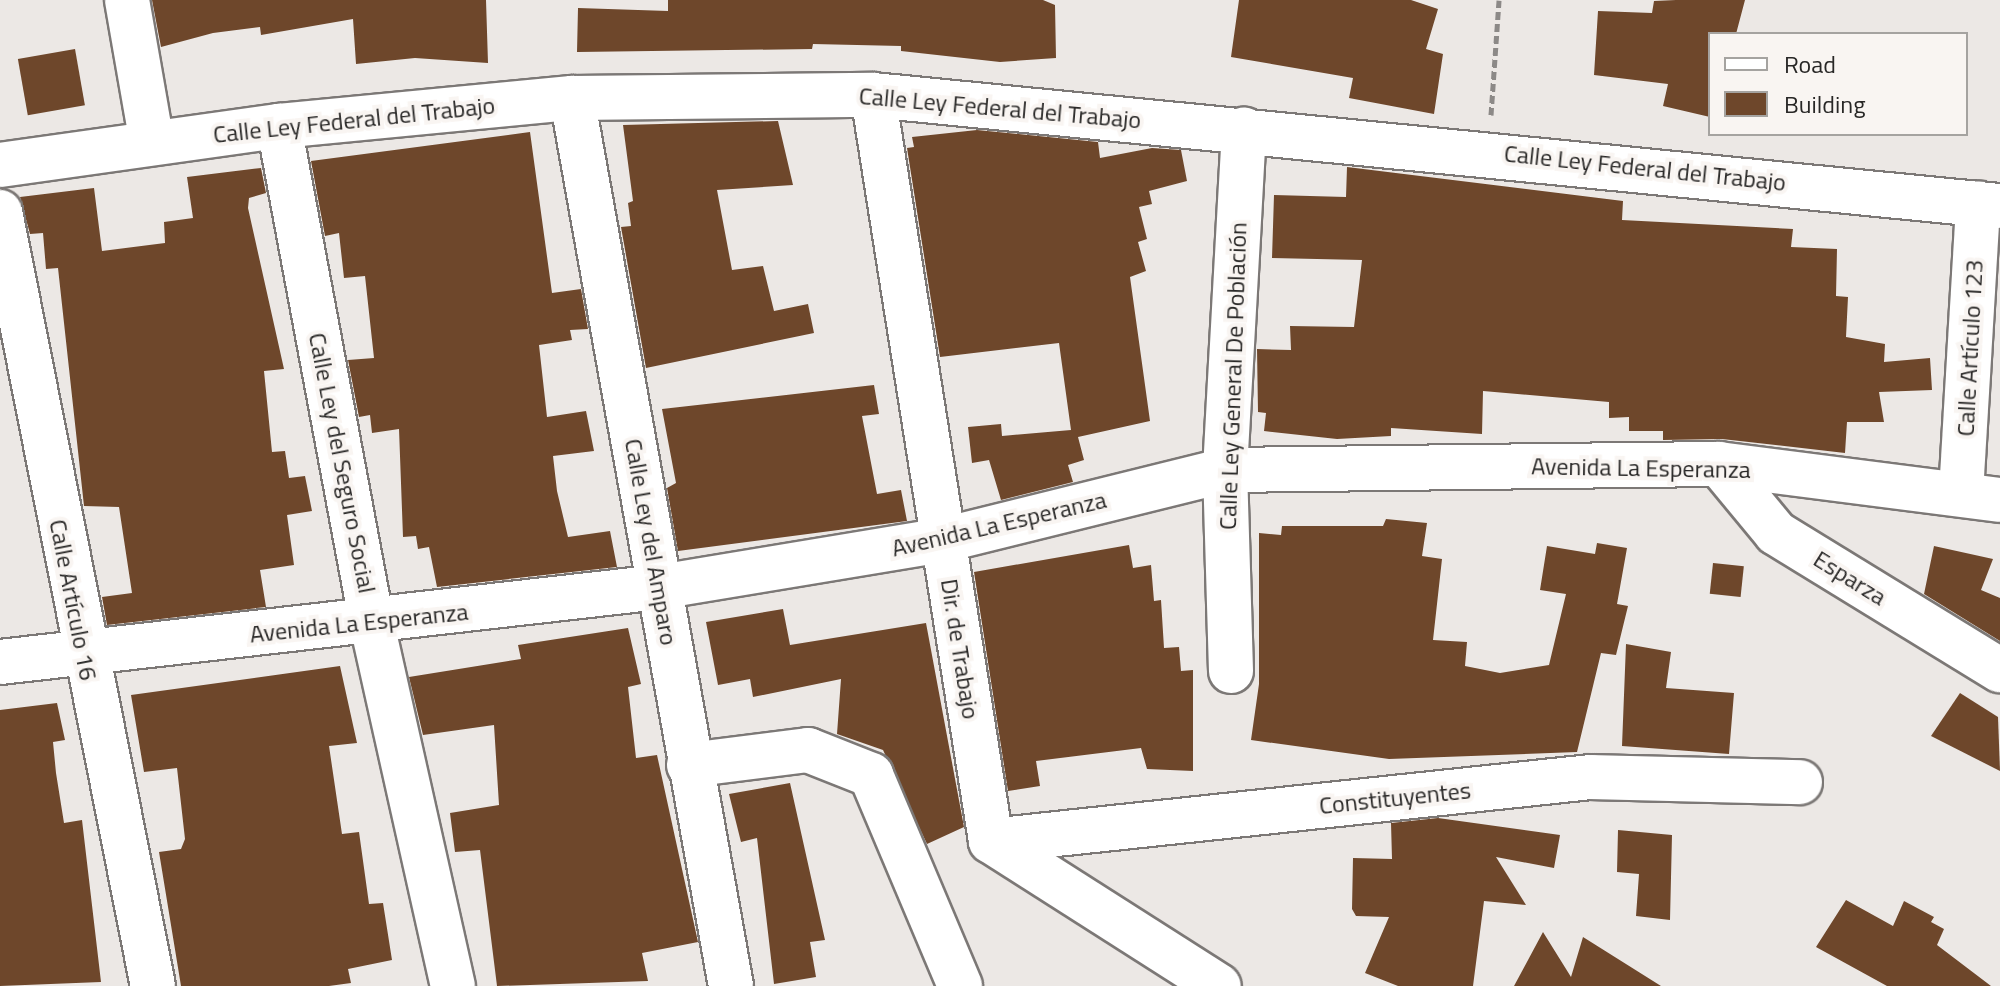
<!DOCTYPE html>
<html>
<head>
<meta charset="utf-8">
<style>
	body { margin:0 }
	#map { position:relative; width:2000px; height:986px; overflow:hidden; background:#ece8e5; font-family:"Titillium Web",sans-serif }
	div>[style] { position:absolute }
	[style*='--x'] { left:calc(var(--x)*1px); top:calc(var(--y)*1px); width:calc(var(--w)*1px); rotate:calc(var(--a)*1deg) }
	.building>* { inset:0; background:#6e472b; transform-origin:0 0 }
	.path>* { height:5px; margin-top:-2.5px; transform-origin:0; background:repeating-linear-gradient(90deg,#8c8987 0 8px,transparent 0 12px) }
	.roads { filter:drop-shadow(2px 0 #7c7876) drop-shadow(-2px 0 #7c7876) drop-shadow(0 2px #7c7876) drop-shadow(0 -2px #7c7876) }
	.minor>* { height:44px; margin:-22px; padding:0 22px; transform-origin:22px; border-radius:22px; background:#fff }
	span { translate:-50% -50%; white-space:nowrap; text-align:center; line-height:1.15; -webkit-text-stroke:8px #f9f5f2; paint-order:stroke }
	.street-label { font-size:24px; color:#282726 }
	.legend { position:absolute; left:1708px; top:32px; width:260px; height:104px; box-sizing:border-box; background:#f9f5f2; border:2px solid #a5a3a0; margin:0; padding:10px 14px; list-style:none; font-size:24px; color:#282726 }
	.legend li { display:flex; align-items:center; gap:16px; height:40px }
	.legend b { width:40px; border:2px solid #a5a3a0 }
</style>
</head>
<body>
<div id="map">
	<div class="building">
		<i style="clip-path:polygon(152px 0,486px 0,488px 63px,415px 58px,356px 64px,353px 19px,261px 35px,260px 27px,213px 33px,161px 47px)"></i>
		<i style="clip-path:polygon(668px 0,1043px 0,1055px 5px,1056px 58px,1000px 62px,901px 51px,901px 46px,813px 44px,812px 49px,577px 52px,578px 8px,668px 11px)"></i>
		<i style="clip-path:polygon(1239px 0,1411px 0,1438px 9px,1426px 49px,1443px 54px,1434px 114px,1349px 98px,1353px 78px,1231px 57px)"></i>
		<i style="clip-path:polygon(1676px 0,1745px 0,1736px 34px,1710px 34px,1710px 117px,1663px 106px,1668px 84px,1594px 75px,1598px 11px,1652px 13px,1654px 1px)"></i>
		<i style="left:75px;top:49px;width:57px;height:58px;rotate:80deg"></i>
		<i style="clip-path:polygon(778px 121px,793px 185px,717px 190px,732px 270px,763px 266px,774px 311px,808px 304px,814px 333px,646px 368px,621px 227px,631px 226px,628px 203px,633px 201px,623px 125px)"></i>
		<i style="clip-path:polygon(977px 130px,1098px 142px,1100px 158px,1152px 148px,1181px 150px,1187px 181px,1149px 191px,1152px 204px,1139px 207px,1147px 239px,1138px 242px,1146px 271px,1130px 277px,1150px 421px,1078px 437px,1084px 460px,1068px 465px,1073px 482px,1001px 500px,989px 460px,972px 463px,968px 427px,1001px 424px,1002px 436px,1071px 430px,1059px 343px,940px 357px,907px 148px,914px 147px,912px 137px)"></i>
		<i style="clip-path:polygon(530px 132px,552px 293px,581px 289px,588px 329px,570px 330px,572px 340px,539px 345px,547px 417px,586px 411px,594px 451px,553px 456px,557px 491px,568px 537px,610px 531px,617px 567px,437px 587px,429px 547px,418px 549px,416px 536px,403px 537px,399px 429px,372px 433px,370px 415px,359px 417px,348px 360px,374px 358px,365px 276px,344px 278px,339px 233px,325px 236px,311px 161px)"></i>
		<i style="clip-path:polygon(1347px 167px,1623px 201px,1622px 220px,1793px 229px,1791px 247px,1837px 249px,1836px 296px,1848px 297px,1846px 337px,1885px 344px,1884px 362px,1930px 358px,1932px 390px,1879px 392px,1884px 422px,1847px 422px,1845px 453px,1722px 439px,1663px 440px,1663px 431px,1629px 431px,1629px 417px,1609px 418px,1609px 402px,1483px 391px,1482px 434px,1391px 428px,1391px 436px,1337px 439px,1264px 431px,1266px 413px,1258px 412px,1257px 349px,1291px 350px,1290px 326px,1354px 327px,1362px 260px,1272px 258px,1274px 195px,1346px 197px)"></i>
		<i style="clip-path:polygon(261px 168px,266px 193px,249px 198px,248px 208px,284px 369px,264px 371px,272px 452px,285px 451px,289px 478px,305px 476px,312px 511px,287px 515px,294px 565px,260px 570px,266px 607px,107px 625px,102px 597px,132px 593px,119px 507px,84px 506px,58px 268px,46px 269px,43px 233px,30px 234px,20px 197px,94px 188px,102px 251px,165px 243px,164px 222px,193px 218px,187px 177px)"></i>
		<i style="clip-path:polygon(874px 385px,879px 414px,862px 416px,877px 494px,901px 490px,907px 521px,678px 551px,667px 488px,676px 483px,662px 409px)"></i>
		<i style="clip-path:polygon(1386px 519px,1427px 523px,1422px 556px,1442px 559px,1433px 640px,1467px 642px,1465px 666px,1500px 673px,1549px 665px,1566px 594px,1540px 590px,1547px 546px,1595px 554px,1597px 543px,1627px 548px,1617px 604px,1628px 606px,1616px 655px,1601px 653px,1577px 752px,1389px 759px,1251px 740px,1259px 684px,1259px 533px,1281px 535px,1282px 526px,1383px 526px)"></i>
		<i style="clip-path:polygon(1129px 545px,1133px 568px,1151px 565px,1154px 601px,1161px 600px,1164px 648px,1179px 647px,1181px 671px,1193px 670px,1193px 771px,1147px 769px,1141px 748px,1036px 761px,1040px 786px,1008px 791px,974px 572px)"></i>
		<i style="clip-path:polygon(1934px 546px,1993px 559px,1981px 590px,2000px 598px,2000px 641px,1924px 594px)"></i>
		<i style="left:1713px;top:563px;width:31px;height:31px;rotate:6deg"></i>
		<i style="clip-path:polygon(783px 609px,790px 645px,926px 623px,964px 827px,927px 844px,883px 750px,837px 734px,841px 679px,753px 697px,750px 679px,718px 685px,706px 622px)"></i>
		<i style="clip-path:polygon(628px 628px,641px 684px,628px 687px,636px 758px,657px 755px,698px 942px,642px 953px,648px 981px,497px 986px,480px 850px,455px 852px,450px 813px,499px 805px,494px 725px,423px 735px,409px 677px,521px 659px,518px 645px)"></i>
		<i style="clip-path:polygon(1626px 644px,1671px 652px,1666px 688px,1734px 693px,1729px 754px,1622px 746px)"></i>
		<i style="clip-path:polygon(340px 666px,357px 743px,329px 746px,342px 834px,359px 832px,369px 904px,383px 903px,392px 960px,348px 969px,351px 983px,329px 986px,181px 986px,159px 852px,181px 849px,185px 839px,177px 768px,144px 772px,131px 695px)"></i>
		<i style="clip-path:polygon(1960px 693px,1998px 717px,2000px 771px,1931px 736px)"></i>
		<i style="clip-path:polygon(57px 703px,65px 740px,53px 742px,56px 773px,64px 823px,82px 820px,101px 982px,0 986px,0 710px)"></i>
		<i style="clip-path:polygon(790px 783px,825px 940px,810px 942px,816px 977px,774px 984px,757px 838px,741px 842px,729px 794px)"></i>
		<i style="clip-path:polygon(1438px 818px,1560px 835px,1554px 868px,1496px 857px,1526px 905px,1484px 901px,1473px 986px,1398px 986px,1365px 973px,1389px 917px,1356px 916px,1352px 909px,1353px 858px,1392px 859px,1391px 823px)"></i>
		<i style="clip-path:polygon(1618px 830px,1672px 835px,1670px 920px,1636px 916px,1639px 874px,1617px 872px)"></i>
		<i style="clip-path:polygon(1846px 900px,1893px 926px,1904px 901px,1934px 917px,1931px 922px,1944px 929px,1937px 945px,1991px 986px,1887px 986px,1816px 947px)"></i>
		<i style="clip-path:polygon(1543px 932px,1571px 977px,1583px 937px,1661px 986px,1514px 986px)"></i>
	</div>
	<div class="path">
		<i style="--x:1491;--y:115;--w:115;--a:-86"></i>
	</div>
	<div class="roads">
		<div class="minor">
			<i style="--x:127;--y:0;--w:145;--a:80.1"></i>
			<i style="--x:873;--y:95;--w:755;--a:81.01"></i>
			<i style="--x:991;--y:841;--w:270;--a:32.5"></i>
			<i style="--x:572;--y:98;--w:902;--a:79.85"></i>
			<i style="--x:279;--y:126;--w:507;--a:79.42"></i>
			<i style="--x:372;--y:624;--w:371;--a:77.4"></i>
			<i style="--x:0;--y:165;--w:282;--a:-8"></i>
			<i style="--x:279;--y:126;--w:294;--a:-5.5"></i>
			<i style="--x:572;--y:98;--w:301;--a:-0.6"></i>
			<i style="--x:873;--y:95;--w:1132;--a:5.63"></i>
			<i style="--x:0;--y:212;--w:789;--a:78.82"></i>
			<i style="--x:1719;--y:464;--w:89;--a:50.4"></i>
			<i style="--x:1776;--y:533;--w:263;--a:31.5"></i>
			<i style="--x:1961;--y:493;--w:290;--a:-86.6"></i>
			<i style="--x:0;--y:662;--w:663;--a:-6.49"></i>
			<i style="--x:659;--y:587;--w:288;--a:-9.4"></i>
			<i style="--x:943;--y:540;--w:291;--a:-13.9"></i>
			<i style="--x:1225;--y:470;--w:494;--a:-0.7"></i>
			<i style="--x:1719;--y:464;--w:283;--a:7.3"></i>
			<i style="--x:1231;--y:671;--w:201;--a:-91.7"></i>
			<i style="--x:1225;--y:470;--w:341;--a:-86.8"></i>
			<i style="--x:689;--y:765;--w:120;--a:-7.2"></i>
			<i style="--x:808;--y:750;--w:68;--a:21.6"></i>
			<i style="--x:871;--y:775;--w:229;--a:67.1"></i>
			<i style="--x:991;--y:841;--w:603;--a:-6.09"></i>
			<i style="--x:1591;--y:777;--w:209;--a:1.4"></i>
		</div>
	</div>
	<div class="street-label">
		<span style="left:1000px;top:108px;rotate:5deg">Calle Ley Federal del Trabajo</span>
		<span style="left:354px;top:120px;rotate:-6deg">Calle Ley Federal del Trabajo</span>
		<span style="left:1645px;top:168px;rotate:6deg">Calle Ley Federal del Trabajo</span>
		<span style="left:1970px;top:348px;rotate:-87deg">Calle Artículo 123</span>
		<span style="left:1233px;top:376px;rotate:-88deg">Calle Ley General De Población</span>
		<span style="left:342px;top:463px;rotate:79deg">Calle Ley del Seguro Social</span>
		<span style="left:1641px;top:468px;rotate:1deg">Avenida La Esperanza</span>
		<span style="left:999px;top:524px;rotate:-13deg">Avenida La Esperanza</span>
		<span style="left:651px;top:542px;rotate:80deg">Calle Ley del Amparo</span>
		<span style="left:1850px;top:578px;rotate:32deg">Esparza</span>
		<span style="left:73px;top:600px;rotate:79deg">Calle Artículo 16</span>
		<span style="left:359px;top:623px;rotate:-6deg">Avenida La Esperanza</span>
		<span style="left:960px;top:649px;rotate:81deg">Dir. de Trabajo</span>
		<span style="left:1395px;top:798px;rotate:-6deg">Constituyentes</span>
	</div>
	<ul class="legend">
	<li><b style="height:10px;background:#fff"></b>Road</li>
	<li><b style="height:22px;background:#6e472b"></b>Building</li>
	</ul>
</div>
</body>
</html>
